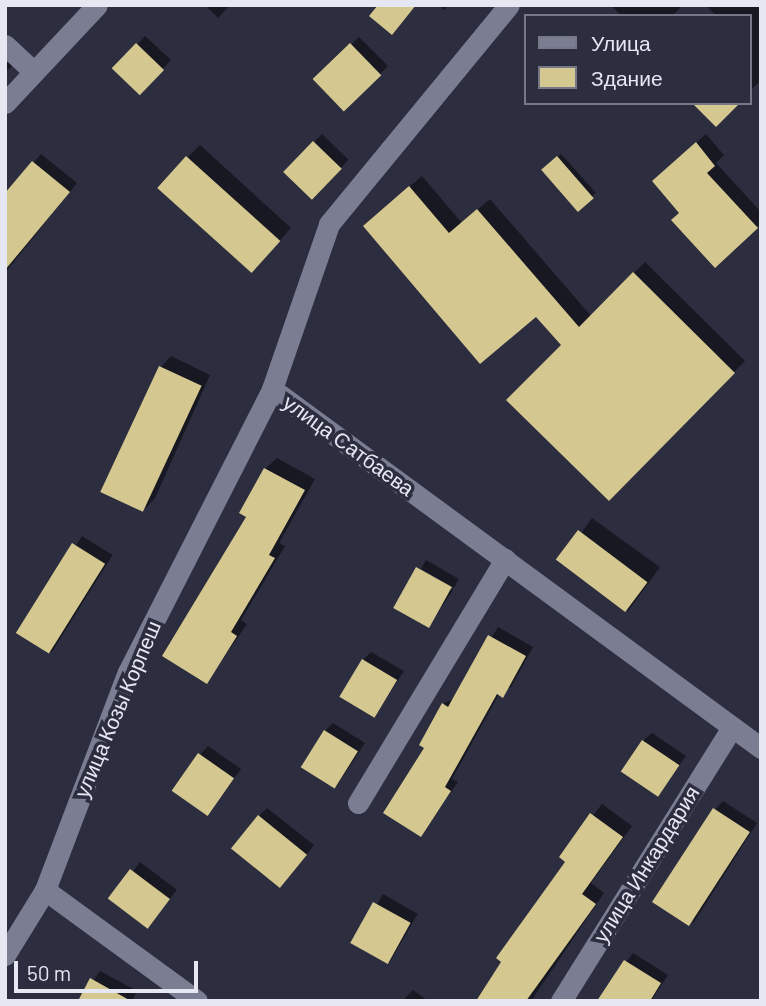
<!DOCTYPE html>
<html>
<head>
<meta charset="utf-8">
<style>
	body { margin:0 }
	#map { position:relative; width:766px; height:1006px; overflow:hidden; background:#2c2d3f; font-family:Barlow,sans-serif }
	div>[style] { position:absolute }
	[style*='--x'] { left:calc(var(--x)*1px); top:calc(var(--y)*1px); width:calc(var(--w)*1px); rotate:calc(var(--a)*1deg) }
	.shadow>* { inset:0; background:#0007; transform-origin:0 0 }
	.building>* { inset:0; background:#d4c890; transform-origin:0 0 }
	.minor>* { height:21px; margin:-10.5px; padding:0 10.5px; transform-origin:10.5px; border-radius:10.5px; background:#7b7d93 }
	span { translate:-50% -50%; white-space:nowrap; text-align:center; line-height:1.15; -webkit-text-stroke:7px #2c2d3f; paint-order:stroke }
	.street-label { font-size:21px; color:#e5e7f3 }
	.frame { position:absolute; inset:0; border:7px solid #e5e7f3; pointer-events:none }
	.legend { position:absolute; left:524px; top:14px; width:228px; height:91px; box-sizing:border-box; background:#2c2d3f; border:2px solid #767787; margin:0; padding:9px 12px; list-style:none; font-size:21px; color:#e5e7f3 }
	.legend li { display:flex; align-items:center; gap:14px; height:35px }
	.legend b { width:35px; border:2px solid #767787 }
	.scale { position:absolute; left:14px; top:961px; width:184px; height:32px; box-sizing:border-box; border:4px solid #e5e7f3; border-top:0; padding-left:9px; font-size:21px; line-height:24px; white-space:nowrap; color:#e5e7f3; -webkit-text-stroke:5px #2c2d3f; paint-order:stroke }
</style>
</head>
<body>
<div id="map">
	<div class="shadow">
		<i style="clip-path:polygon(205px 5px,230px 5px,218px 18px)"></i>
		<i style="clip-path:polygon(439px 5px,449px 5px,444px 10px)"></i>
		<i style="clip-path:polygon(611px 5px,683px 5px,672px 16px,621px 16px)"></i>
		<i style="clip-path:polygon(706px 5px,761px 5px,761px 80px,750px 91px,750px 16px,716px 16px)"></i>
		<i style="clip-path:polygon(145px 36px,171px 60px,149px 85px,114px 69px)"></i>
		<i style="left:359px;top:37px;width:41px;height:62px;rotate:45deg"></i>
		<i style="clip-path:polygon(5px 52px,16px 62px,5px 73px)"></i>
		<i style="left:322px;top:134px;width:37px;height:53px;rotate:44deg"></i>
		<i style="clip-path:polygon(706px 134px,724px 155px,716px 163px,761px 212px,761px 223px,715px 265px,681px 212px,663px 172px)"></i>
		<i style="clip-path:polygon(200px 145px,291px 228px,264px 258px,188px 157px)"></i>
		<i style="clip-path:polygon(41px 154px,77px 183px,5px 273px,5px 195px)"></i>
		<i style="left:561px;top:154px;width:52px;height:24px;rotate:48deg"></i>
		<i style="clip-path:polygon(422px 176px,462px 223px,490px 199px,591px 316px,645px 262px,745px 361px,609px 499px,563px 345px,536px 314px,376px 215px)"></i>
		<i style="clip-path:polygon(171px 356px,210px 375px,155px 498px,145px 509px,161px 367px)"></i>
		<i style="clip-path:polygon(277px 458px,315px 479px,279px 543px,285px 546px,241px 620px,247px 624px,207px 682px,248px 516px,265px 469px)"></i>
		<i style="left:592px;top:518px;width:84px;height:54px;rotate:36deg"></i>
		<i style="left:82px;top:536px;width:36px;height:115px;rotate:32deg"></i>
		<i style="left:426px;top:560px;width:38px;height:10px;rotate:30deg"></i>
		<i style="clip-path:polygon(418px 570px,453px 590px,429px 626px)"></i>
		<i style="clip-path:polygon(498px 627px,533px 647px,511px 687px,499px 694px,452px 779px,458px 782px,421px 835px,427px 748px,443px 704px,455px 698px)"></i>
		<i style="clip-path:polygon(371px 652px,404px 671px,374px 716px,363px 660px)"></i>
		<i style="clip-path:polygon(333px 723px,365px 743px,336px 787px,325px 731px)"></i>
		<i style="clip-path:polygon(652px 733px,686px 756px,657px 795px,643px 741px)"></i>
		<i style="clip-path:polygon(208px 746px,241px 769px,208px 814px,200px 755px)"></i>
		<i style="clip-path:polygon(723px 801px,757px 823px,692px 925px,715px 810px)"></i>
		<i style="clip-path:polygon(602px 804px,632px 826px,591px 883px,604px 893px,531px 1001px,478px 1001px,568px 861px,561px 857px)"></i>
		<i style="clip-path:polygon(267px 808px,314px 845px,289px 877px,259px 816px)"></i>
		<i style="left:140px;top:862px;width:46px;height:48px;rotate:37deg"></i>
		<i style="left:383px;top:894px;width:40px;height:57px;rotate:30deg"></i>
		<i style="clip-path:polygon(633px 953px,668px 975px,651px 1001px,598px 1001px)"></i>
		<i style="clip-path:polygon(100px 971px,137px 991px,132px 1001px,80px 1001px)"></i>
		<i style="clip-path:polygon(413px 990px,428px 1001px,402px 1001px)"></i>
	</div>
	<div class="building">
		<i style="clip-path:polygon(378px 5px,416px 5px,392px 35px,369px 16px)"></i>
		<i style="left:136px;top:43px;width:39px;height:35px;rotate:44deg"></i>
		<i style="left:350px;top:43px;width:45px;height:52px;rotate:46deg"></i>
		<i style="clip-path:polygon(692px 103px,740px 103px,716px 127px)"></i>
		<i style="left:313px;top:141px;width:40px;height:43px;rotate:44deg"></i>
		<i style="clip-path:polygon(696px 142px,715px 166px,707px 173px,758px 228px,715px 268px,671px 220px,679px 213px,652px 181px)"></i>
		<i style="left:186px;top:156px;width:127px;height:43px;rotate:42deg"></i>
		<i style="left:557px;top:156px;width:56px;height:21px;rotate:49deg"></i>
		<i style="clip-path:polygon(32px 161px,70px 192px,5px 270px,5px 193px)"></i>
		<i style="clip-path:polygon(409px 186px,449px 233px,477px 209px,579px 327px,633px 272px,735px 373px,609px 501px,506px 400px,561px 345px,536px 317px,480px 364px,363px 226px)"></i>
		<i style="left:159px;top:366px;width:47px;height:139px;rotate:25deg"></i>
		<i style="clip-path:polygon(264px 468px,305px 490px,269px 555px,275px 558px,231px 632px,237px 636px,207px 684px,162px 656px,246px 517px,239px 513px)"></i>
		<i style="left:578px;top:530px;width:87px;height:37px;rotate:37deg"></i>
		<i style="left:72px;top:543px;width:39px;height:106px;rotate:32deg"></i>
		<i style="left:416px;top:567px;width:41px;height:47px;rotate:29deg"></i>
		<i style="clip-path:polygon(488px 635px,526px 656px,503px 698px,497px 694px,445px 787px,451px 791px,421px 837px,383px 813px,424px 748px,419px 745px,442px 703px,448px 707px)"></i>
		<i style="left:362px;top:659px;width:41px;height:44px;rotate:31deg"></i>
		<i style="left:324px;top:730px;width:40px;height:44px;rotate:32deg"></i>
		<i style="left:642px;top:740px;width:45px;height:38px;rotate:34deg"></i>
		<i style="left:198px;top:753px;width:44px;height:46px;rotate:35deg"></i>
		<i style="left:713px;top:808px;width:44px;height:112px;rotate:33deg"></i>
		<i style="clip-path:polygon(590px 813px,623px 837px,582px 894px,596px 904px,526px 1001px,476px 1001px,501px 962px,496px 958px,565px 862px,559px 857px)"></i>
		<i style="left:258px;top:815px;width:63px;height:43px;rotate:39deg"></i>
		<i style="left:130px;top:869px;width:50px;height:37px;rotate:37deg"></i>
		<i style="left:373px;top:902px;width:43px;height:47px;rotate:29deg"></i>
		<i style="clip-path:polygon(624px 960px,661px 983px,650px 1001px,597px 1001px)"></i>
		<i style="clip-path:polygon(90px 978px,131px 1001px,78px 1001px)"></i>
	</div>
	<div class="minor">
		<i style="--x:5;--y:45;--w:38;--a:43"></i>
		<i style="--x:5;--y:103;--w:134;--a:-46.8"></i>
		<i style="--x:272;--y:389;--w:607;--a:36.28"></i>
		<i style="--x:358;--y:803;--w:285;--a:-58.9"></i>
		<i style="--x:45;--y:890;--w:188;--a:36.1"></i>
		<i style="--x:5;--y:955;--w:76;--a:-58.4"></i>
		<i style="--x:45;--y:890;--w:233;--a:-69.2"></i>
		<i style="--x:128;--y:672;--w:318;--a:-63"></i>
		<i style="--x:272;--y:389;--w:175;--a:-70.9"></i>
		<i style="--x:329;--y:224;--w:283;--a:-50.6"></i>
		<i style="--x:561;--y:1001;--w:323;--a:-58"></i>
	</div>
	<div class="street-label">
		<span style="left:349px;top:445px;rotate:36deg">улица Сатбаева</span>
		<span style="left:117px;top:709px;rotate:-67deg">улица Козы Корпеш</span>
		<span style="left:646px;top:864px;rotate:-58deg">улица Инкардария</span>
	</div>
	<div class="frame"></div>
	<ul class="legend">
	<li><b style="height:9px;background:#7b7d93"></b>Улица</li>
	<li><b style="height:19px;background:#d4c890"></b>Здание</li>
	</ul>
	<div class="scale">50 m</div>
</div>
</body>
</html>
